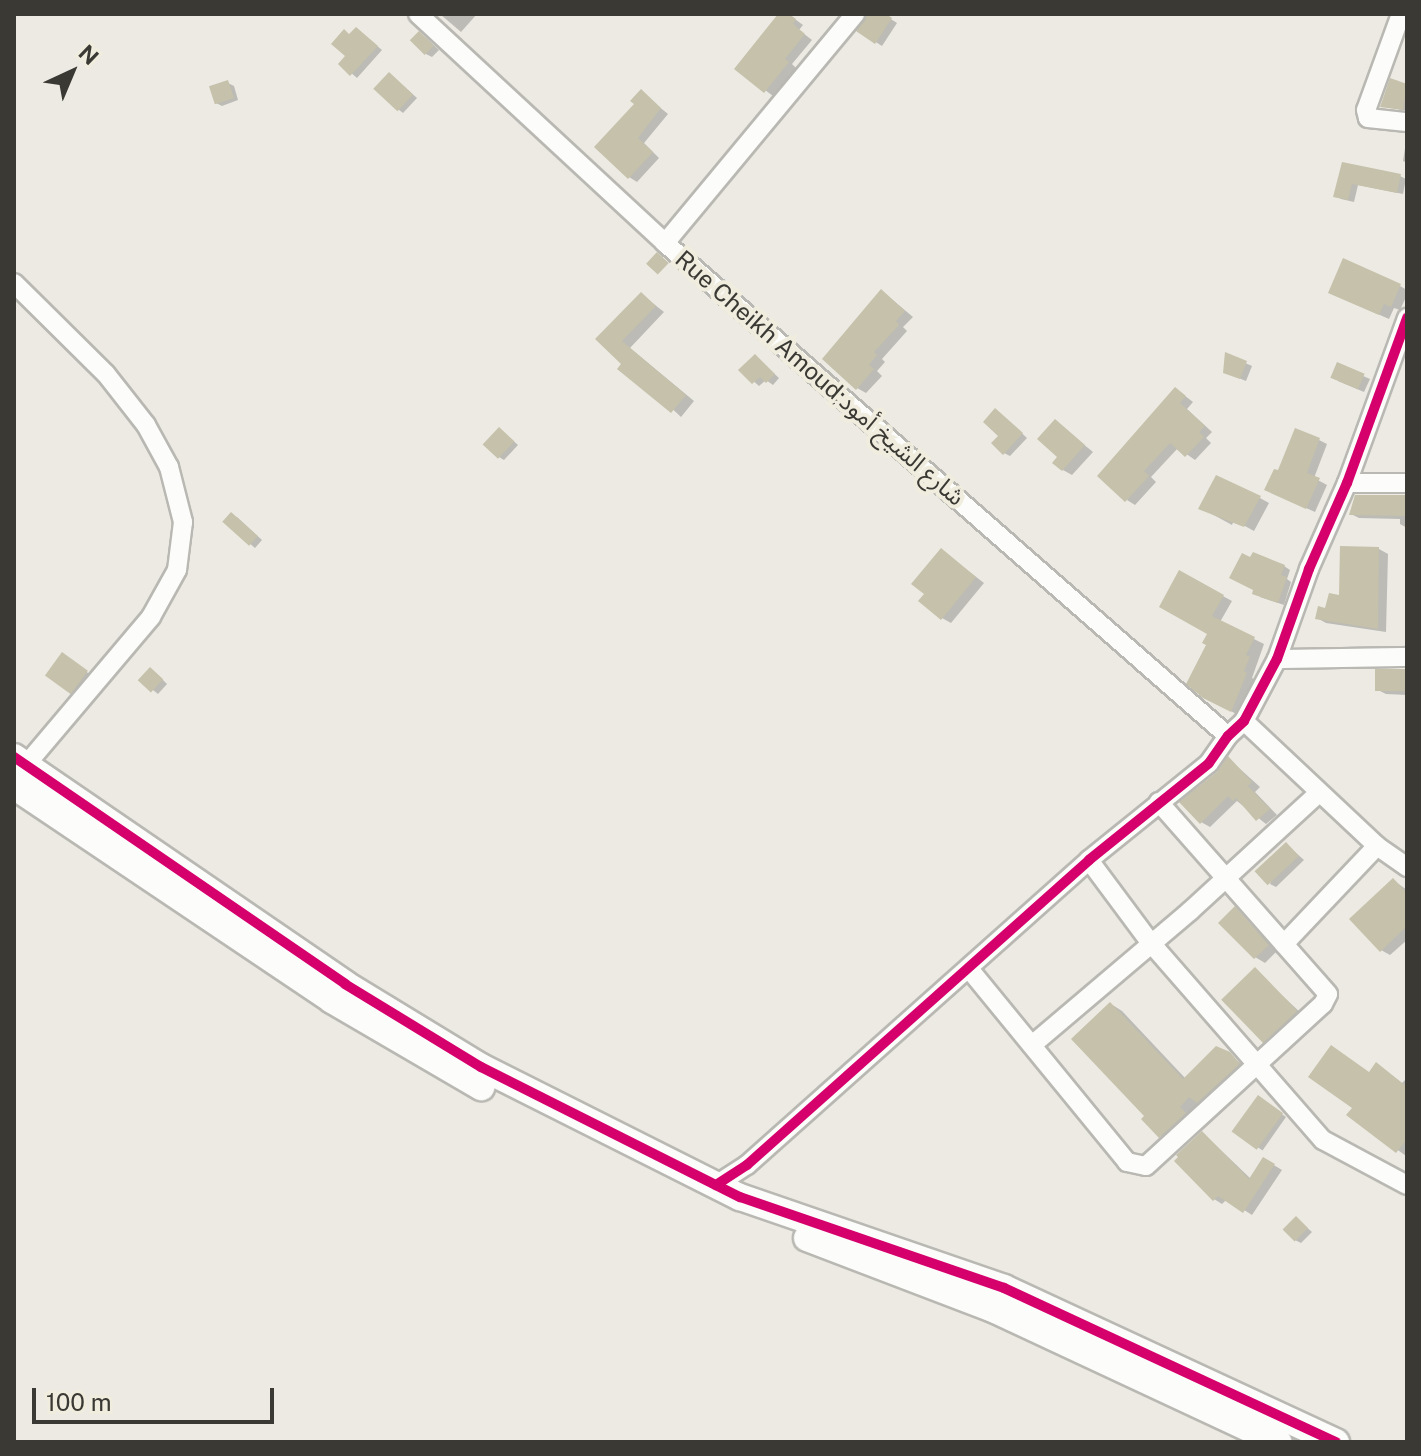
<!DOCTYPE html>
<html>
<head>
<meta charset="utf-8">
<style>
	body { margin:0 }
	#map { position:relative; width:1421px; height:1456px; overflow:hidden; background:#eceae3; font-family:"Public Sans","Noto Sans Arabic",sans-serif }
	div>[style] { position:absolute }
	[style*='--x'] { left:calc(var(--x)*1px); top:calc(var(--y)*1px); width:calc(var(--w)*1px); rotate:calc(var(--a)*1deg) }
	.shadow>* { inset:0; background:#0003; transform-origin:0 0 }
	.building>* { inset:0; background:#c5c1aa; transform-origin:0 0 }
	.roads { filter:drop-shadow(2px 0 #b9b8b2) drop-shadow(-2px 0 #b9b8b2) drop-shadow(0 2px #b9b8b2) drop-shadow(0 -2px #b9b8b2) }
	.street>* { height:18px; margin:-9px; padding:0 9px; transform-origin:9px; border-radius:9px; background:#fcfcfb }
	.secondary>* { height:26px; margin:-13px; padding:0 13px; transform-origin:13px; border-radius:13px; background:#fcfcfb }
	.cycleway>* { height:10px; margin:-5px; padding:0 5px; transform-origin:5px; border-radius:5px; background:#d6006c }
	span { translate:-50% -50%; white-space:nowrap; text-align:center; line-height:1.15; -webkit-text-stroke:8px #f0eddf; paint-order:stroke }
	.street-label { font-size:24px; color:#3a3933 }
	.frame { position:absolute; inset:0; border:16px solid #3a3933; pointer-events:none }
	.north { position:absolute; left:32px; top:32px; width:80px; height:80px; -webkit-text-stroke:6px #f0eddf; paint-order:stroke; rotate:44deg; font-size:22px; font-weight:700; line-height:32px; text-align:center; color:#3a3933 }
	.north::after { content:''; display:block; margin:auto; width:28px; height:36px; background:#3a3933; clip-path:polygon(50% 0,100% 100%,50% 72%,0 100%) }
	.scale { position:absolute; left:32px; top:1388px; width:242px; height:36px; box-sizing:border-box; border:4px solid #3a3933; border-top:0; padding-left:10px; font-size:24px; line-height:28px; white-space:nowrap; color:#3a3933; -webkit-text-stroke:6px #f0eddf; paint-order:stroke }
</style>
</head>
<body>
<div id="map">
	<div class="shadow">
		<i style="clip-path:polygon(440px 14px,477px 14px,461px 32px)"></i>
		<i style="clip-path:polygon(781px 14px,788px 14px,803px 25px,799px 30px,812px 40px,792px 64px,796px 68px,773px 96px,737px 69px)"></i>
		<i style="clip-path:polygon(870px 14px,883px 14px,897px 23px,882px 46px,859px 31px)"></i>
		<i style="clip-path:polygon(357px 29px,382px 50px,357px 78px,341px 64px,348px 56px,351px 36px)"></i>
		<i style="clip-path:polygon(425px 37px,439px 50px,432px 57px,426px 54px)"></i>
		<i style="clip-path:polygon(390px 74px,417px 98px,403px 113px,398px 109px)"></i>
		<i style="clip-path:polygon(1392px 81px,1407px 86px,1407px 111px,1382px 106px)"></i>
		<i style="clip-path:polygon(228px 83px,234px 86px,238px 100px,222px 106px,216px 103px)"></i>
		<i style="clip-path:polygon(641px 92px,668px 114px,644px 143px,659px 158px,637px 182px,629px 177px,636px 104px)"></i>
		<i style="clip-path:polygon(1405px 148px,1407px 148px,1407px 163px,1403px 161px)"></i>
		<i style="clip-path:polygon(1343px 164px,1400px 176px,1406px 179px,1403px 194px,1358px 185px,1354px 202px,1341px 199px,1336px 196px)"></i>
		<i style="clip-path:polygon(1400px 286px,1407px 290px,1407px 295px,1400px 310px,1394px 308px,1389px 319px,1339px 297px)"></i>
		<i style="clip-path:polygon(882px 291px,913px 317px,903px 327px,907px 331px,882px 359px,885px 362px,877px 371px,882px 376px,866px 393px,857px 388px)"></i>
		<i style="clip-path:polygon(641px 294px,664px 312px,630px 348px,694px 401px,681px 417px,598px 339px)"></i>
		<i style="clip-path:polygon(1227px 355px,1252px 366px,1246px 381px,1231px 375px)"></i>
		<i style="clip-path:polygon(755px 356px,779px 378px,773px 385px,766px 380px,759px 386px,741px 370px)"></i>
		<i style="clip-path:polygon(1338px 365px,1370px 379px,1364px 392px,1338px 381px)"></i>
		<i style="clip-path:polygon(1176px 389px,1193px 402px,1187px 409px,1212px 432px,1206px 438px,1211px 443px,1195px 460px,1178px 448px,1151px 477px,1156px 482px,1135px 505px,1127px 500px)"></i>
		<i style="clip-path:polygon(1001px 414px,1027px 438px,1010px 456px,1004px 453px)"></i>
		<i style="clip-path:polygon(1056px 422px,1093px 452px,1072px 475px,1063px 470px)"></i>
		<i style="clip-path:polygon(500px 429px,518px 445px,504px 460px,499px 457px)"></i>
		<i style="clip-path:polygon(1319px 440px,1327px 444px,1314px 478px,1327px 485px,1315px 512px,1275px 494px,1279px 473px)"></i>
		<i style="clip-path:polygon(1407px 497px,1407px 528px,1400px 524px,1400px 519px,1359px 518px,1351px 514px)"></i>
		<i style="clip-path:polygon(1260px 498px,1269px 503px,1254px 531px,1234px 520px,1232px 525px,1201px 508px)"></i>
		<i style="clip-path:polygon(237px 517px,262px 540px,255px 548px,224px 522px)"></i>
		<i style="clip-path:polygon(1379px 549px,1388px 554px,1386px 632px,1326px 623px,1317px 618px,1341px 598px)"></i>
		<i style="clip-path:polygon(941px 550px,984px 583px,951px 623px,942px 618px,927px 594px)"></i>
		<i style="clip-path:polygon(1284px 566px,1290px 570px,1287px 579px,1291px 582px,1284px 605px,1260px 597px)"></i>
		<i style="clip-path:polygon(1180px 573px,1232px 601px,1220px 622px,1264px 644px,1252px 678px,1256px 680px,1240px 716px,1214px 702px,1210px 633px)"></i>
		<i style="clip-path:polygon(68px 658px,92px 676px,77px 696px,47px 674px)"></i>
		<i style="clip-path:polygon(1407px 671px,1407px 695px,1386px 694px,1376px 689px)"></i>
		<i style="clip-path:polygon(156px 673px,167px 684px,158px 694px,153px 690px)"></i>
		<i style="clip-path:polygon(1229px 759px,1260px 787px,1255px 792px,1277px 815px,1266px 824px,1237px 801px,1210px 827px,1201px 822px,1218px 774px)"></i>
		<i style="clip-path:polygon(1286px 844px,1304px 860px,1276px 887px,1270px 884px)"></i>
		<i style="clip-path:polygon(1393px 880px,1407px 890px,1407px 940px,1390px 955px,1381px 950px)"></i>
		<i style="clip-path:polygon(1235px 909px,1277px 951px,1265px 963px,1255px 957px)"></i>
		<i style="clip-path:polygon(1255px 970px,1304px 1016px,1271px 1047px,1263px 1042px)"></i>
		<i style="clip-path:polygon(1111px 1004px,1122px 1011px,1186px 1079px,1229px 1054px,1250px 1071px,1209px 1108px,1200px 1103px,1172px 1142px,1161px 1136px,1147px 1116px)"></i>
		<i style="clip-path:polygon(1377px 1064px,1402px 1083px,1407px 1078px,1406px 1156px,1349px 1114px)"></i>
		<i style="left:1259px;top:1098px;width:33px;height:41px;rotate:35deg"></i>
		<i style="clip-path:polygon(1203px 1133px,1251px 1179px,1264px 1159px,1282px 1170px,1252px 1215px,1227px 1199px,1222px 1204px,1214px 1199px)"></i>
		<i style="clip-path:polygon(1296px 1218px,1312px 1232px,1301px 1243px,1295px 1240px)"></i>
	</div>
	<div class="building">
		<i style="clip-path:polygon(778px 14px,789px 14px,796px 19px,793px 24px,805px 34px,785px 59px,789px 62px,764px 93px,734px 69px)"></i>
		<i style="clip-path:polygon(868px 14px,886px 14px,892px 18px,875px 44px,856px 31px)"></i>
		<i style="clip-path:polygon(356px 27px,378px 46px,350px 76px,338px 64px,345px 56px,331px 44px,344px 29px,349px 34px)"></i>
		<i style="left:419px;top:31px;width:21px;height:13px;rotate:45deg"></i>
		<i style="left:389px;top:72px;width:33px;height:23px;rotate:43deg"></i>
		<i style="clip-path:polygon(1390px 78px,1407px 84px,1403px 110px,1380px 107px)"></i>
		<i style="left:228px;top:80px;width:19px;height:20px;rotate:72deg"></i>
		<i style="clip-path:polygon(641px 89px,661px 108px,638px 138px,653px 152px,628px 179px,594px 147px,634px 104px,630px 101px)"></i>
		<i style="clip-path:polygon(1342px 162px,1401px 174px,1397px 193px,1352px 184px,1348px 200px,1333px 197px)"></i>
		<i style="left:657px;top:252px;width:16px;height:16px;rotate:43deg"></i>
		<i style="clip-path:polygon(1343px 258px,1401px 284px,1391px 307px,1384px 304px,1379px 315px,1328px 293px)"></i>
		<i style="clip-path:polygon(881px 289px,905px 311px,896px 321px,899px 325px,874px 352px,877px 355px,869px 365px,874px 369px,856px 390px,822px 359px)"></i>
		<i style="clip-path:polygon(641px 292px,656px 306px,622px 341px,686px 395px,671px 413px,617px 369px,621px 364px,595px 339px)"></i>
		<i style="clip-path:polygon(1225px 352px,1247px 361px,1240px 379px,1223px 373px)"></i>
		<i style="clip-path:polygon(755px 354px,775px 374px,766px 383px,760px 377px,752px 384px,738px 370px)"></i>
		<i style="left:1337px;top:362px;width:30px;height:17px;rotate:23deg"></i>
		<i style="clip-path:polygon(1175px 387px,1186px 396px,1180px 403px,1205px 426px,1199px 432px,1204px 437px,1185px 457px,1170px 443px,1144px 471px,1149px 476px,1125px 502px,1097px 476px)"></i>
		<i style="clip-path:polygon(995px 408px,1023px 433px,1003px 455px,991px 443px,998px 436px,983px 422px)"></i>
		<i style="clip-path:polygon(1055px 419px,1085px 445px,1062px 471px,1052px 463px,1057px 457px,1037px 439px)"></i>
		<i style="left:499px;top:427px;width:21px;height:24px;rotate:43deg"></i>
		<i style="clip-path:polygon(1295px 428px,1320px 438px,1307px 473px,1320px 478px,1306px 509px,1264px 490px,1274px 469px,1278px 470px)"></i>
		<i style="clip-path:polygon(1216px 475px,1261px 496px,1244px 527px,1198px 509px)"></i>
		<i style="clip-path:polygon(1355px 495px,1407px 495px,1407px 516px,1349px 515px)"></i>
		<i style="left:231px;top:512px;width:36px;height:13px;rotate:42deg"></i>
		<i style="clip-path:polygon(1340px 546px,1379px 547px,1378px 629px,1315px 619px,1318px 606px,1325px 608px,1329px 593px,1339px 595px)"></i>
		<i style="clip-path:polygon(941px 548px,976px 577px,941px 620px,918px 601px,924px 594px,911px 584px)"></i>
		<i style="clip-path:polygon(1253px 552px,1285px 565px,1281px 575px,1287px 577px,1278px 603px,1252px 594px,1253px 590px,1229px 578px,1242px 553px,1250px 557px)"></i>
		<i style="clip-path:polygon(1179px 570px,1224px 595px,1212px 616px,1255px 637px,1246px 655px,1250px 657px,1244px 671px,1247px 673px,1231px 712px,1203px 698px,1186px 684px,1206px 645px,1202px 643px,1207px 634px,1159px 607px)"></i>
		<i style="left:62px;top:652px;width:32px;height:29px;rotate:36deg"></i>
		<i style="left:150px;top:667px;width:18px;height:18px;rotate:43deg"></i>
		<i style="left:1407px;top:669px;width:22px;height:32px;rotate:90deg"></i>
		<i style="clip-path:polygon(1228px 756px,1252px 782px,1248px 786px,1270px 809px,1256px 821px,1236px 798px,1233px 801px,1228px 796px,1200px 824px,1179px 802px,1217px 772px)"></i>
		<i style="left:1286px;top:842px;width:19px;height:43px;rotate:47deg"></i>
		<i style="clip-path:polygon(1393px 878px,1407px 893px,1407px 926px,1380px 952px,1349px 919px)"></i>
		<i style="clip-path:polygon(1235px 906px,1269px 945px,1254px 959px,1218px 923px)"></i>
		<i style="left:1255px;top:967px;width:61px;height:47px;rotate:46deg"></i>
		<i style="clip-path:polygon(1110px 1002px,1183px 1079px,1216px 1046px,1230px 1052px,1240px 1064px,1197px 1103px,1189px 1097px,1180px 1107px,1186px 1113px,1159px 1138px,1141px 1119px,1144px 1116px,1071px 1039px)"></i>
		<i style="clip-path:polygon(1331px 1045px,1369px 1072px,1376px 1062px,1407px 1087px,1407px 1139px,1396px 1153px,1346px 1115px,1352px 1108px,1308px 1077px)"></i>
		<i style="left:1258px;top:1095px;width:31px;height:45px;rotate:36deg"></i>
		<i style="clip-path:polygon(1202px 1131px,1249px 1179px,1263px 1157px,1275px 1164px,1243px 1213px,1218px 1196px,1213px 1201px,1174px 1161px,1178px 1157px,1176px 1155px)"></i>
		<i style="left:1296px;top:1216px;width:17px;height:19px;rotate:45deg"></i>
	</div>
	<div class="roads">
		<div class="street">
			<i style="--x:418;--y:14;--w:337;--a:42.8"></i>
			<i style="--x:665;--y:243;--w:748;--a:41.21"></i>
			<i style="--x:1401;--y:14;--w:102;--a:110"></i>
			<i style="--x:1366;--y:110;--w:8;--a:76"></i>
			<i style="--x:1368;--y:118;--w:39;--a:6"></i>
			<i style="--x:665;--y:243;--w:298;--a:-50.3"></i>
			<i style="--x:14;--y:283;--w:129;--a:44.7"></i>
			<i style="--x:106;--y:374;--w:65;--a:51.9"></i>
			<i style="--x:146;--y:425;--w:48;--a:61.3"></i>
			<i style="--x:169;--y:467;--w:57;--a:75.7"></i>
			<i style="--x:183;--y:522;--w:48;--a:97.1"></i>
			<i style="--x:177;--y:570;--w:54;--a:119"></i>
			<i style="--x:151;--y:617;--w:194;--a:130.2"></i>
			<i style="--x:1347;--y:483;--w:60;--a:0"></i>
			<i style="--x:1277;--y:659;--w:130;--a:-0.9"></i>
			<i style="--x:1244;--y:721;--w:183;--a:43.2"></i>
			<i style="--x:1377;--y:846;--w:37;--a:35"></i>
			<i style="--x:1089;--y:860;--w:102;--a:53.4"></i>
			<i style="--x:1150;--y:942;--w:263;--a:48.9"></i>
			<i style="--x:1323;--y:1140;--w:95;--a:28.2"></i>
			<i style="--x:1284;--y:944;--w:135;--a:-46.5"></i>
			<i style="--x:970;--y:970;--w:248;--a:50.7"></i>
			<i style="--x:1127;--y:1162;--w:19;--a:12"></i>
			<i style="--x:1146;--y:1166;--w:240;--a:-42.5"></i>
			<i style="--x:1323;--y:1004;--w:11;--a:-63"></i>
			<i style="--x:1328;--y:994;--w:256;--a:-131.4"></i>
			<i style="--x:1032;--y:1045;--w:207;--a:-40.3"></i>
			<i style="--x:1190;--y:911;--w:175;--a:-42.5"></i>
			<i style="--x:716;--y:1185;--w:37;--a:-33"></i>
			<i style="--x:747;--y:1165;--w:458;--a:-41.7"></i>
			<i style="--x:1089;--y:860;--w:154;--a:-38.9"></i>
			<i style="--x:1209;--y:763;--w:33;--a:-55"></i>
			<i style="--x:1228;--y:736;--w:22;--a:-43"></i>
			<i style="--x:1244;--y:721;--w:70;--a:-62"></i>
			<i style="--x:1277;--y:659;--w:96;--a:-70.4"></i>
			<i style="--x:1309;--y:569;--w:94;--a:-66.2"></i>
			<i style="--x:1347;--y:483;--w:176;--a:-70"></i>
		</div>
		<div class="secondary">
			<i style="--x:14;--y:757;--w:401;--a:34.4"></i>
			<i style="--x:345;--y:984;--w:159;--a:31.4"></i>
			<i style="--x:481;--y:1067;--w:290;--a:26.7"></i>
			<i style="--x:740;--y:1197;--w:279;--a:19"></i>
			<i style="--x:1004;--y:1288;--w:366;--a:24.9"></i>
			<i style="--x:14;--y:786;--w:383;--a:33.9"></i>
			<i style="--x:332;--y:1000;--w:173;--a:30.3"></i>
			<i style="--x:807;--y:1238;--w:199;--a:20.9"></i>
			<i style="--x:993;--y:1309;--w:315;--a:25"></i>
		</div>
	</div>
	<div class="cycleway">
		<i style="--x:14;--y:757;--w:401;--a:34.4"></i>
		<i style="--x:345;--y:984;--w:159;--a:31.4"></i>
		<i style="--x:481;--y:1067;--w:290;--a:26.7"></i>
		<i style="--x:740;--y:1197;--w:279;--a:19"></i>
		<i style="--x:1004;--y:1288;--w:366;--a:24.9"></i>
		<i style="--x:716;--y:1185;--w:37;--a:-33"></i>
		<i style="--x:747;--y:1165;--w:458;--a:-41.7"></i>
		<i style="--x:1089;--y:860;--w:154;--a:-38.9"></i>
		<i style="--x:1209;--y:763;--w:33;--a:-55"></i>
		<i style="--x:1228;--y:736;--w:22;--a:-43"></i>
		<i style="--x:1244;--y:721;--w:70;--a:-62"></i>
		<i style="--x:1277;--y:659;--w:96;--a:-70.4"></i>
		<i style="--x:1309;--y:569;--w:94;--a:-66.2"></i>
		<i style="--x:1347;--y:483;--w:176;--a:-70"></i>
	</div>
	<div class="street-label">
		<span style="left:820px;top:378px;rotate:41deg">Rue Cheikh Amoud;شارع الشيخ أمود</span>
	</div>
	<div class="frame"></div>
	<div class="north">N</div>
	<div class="scale">100 m</div>
</div>
</body>
</html>
